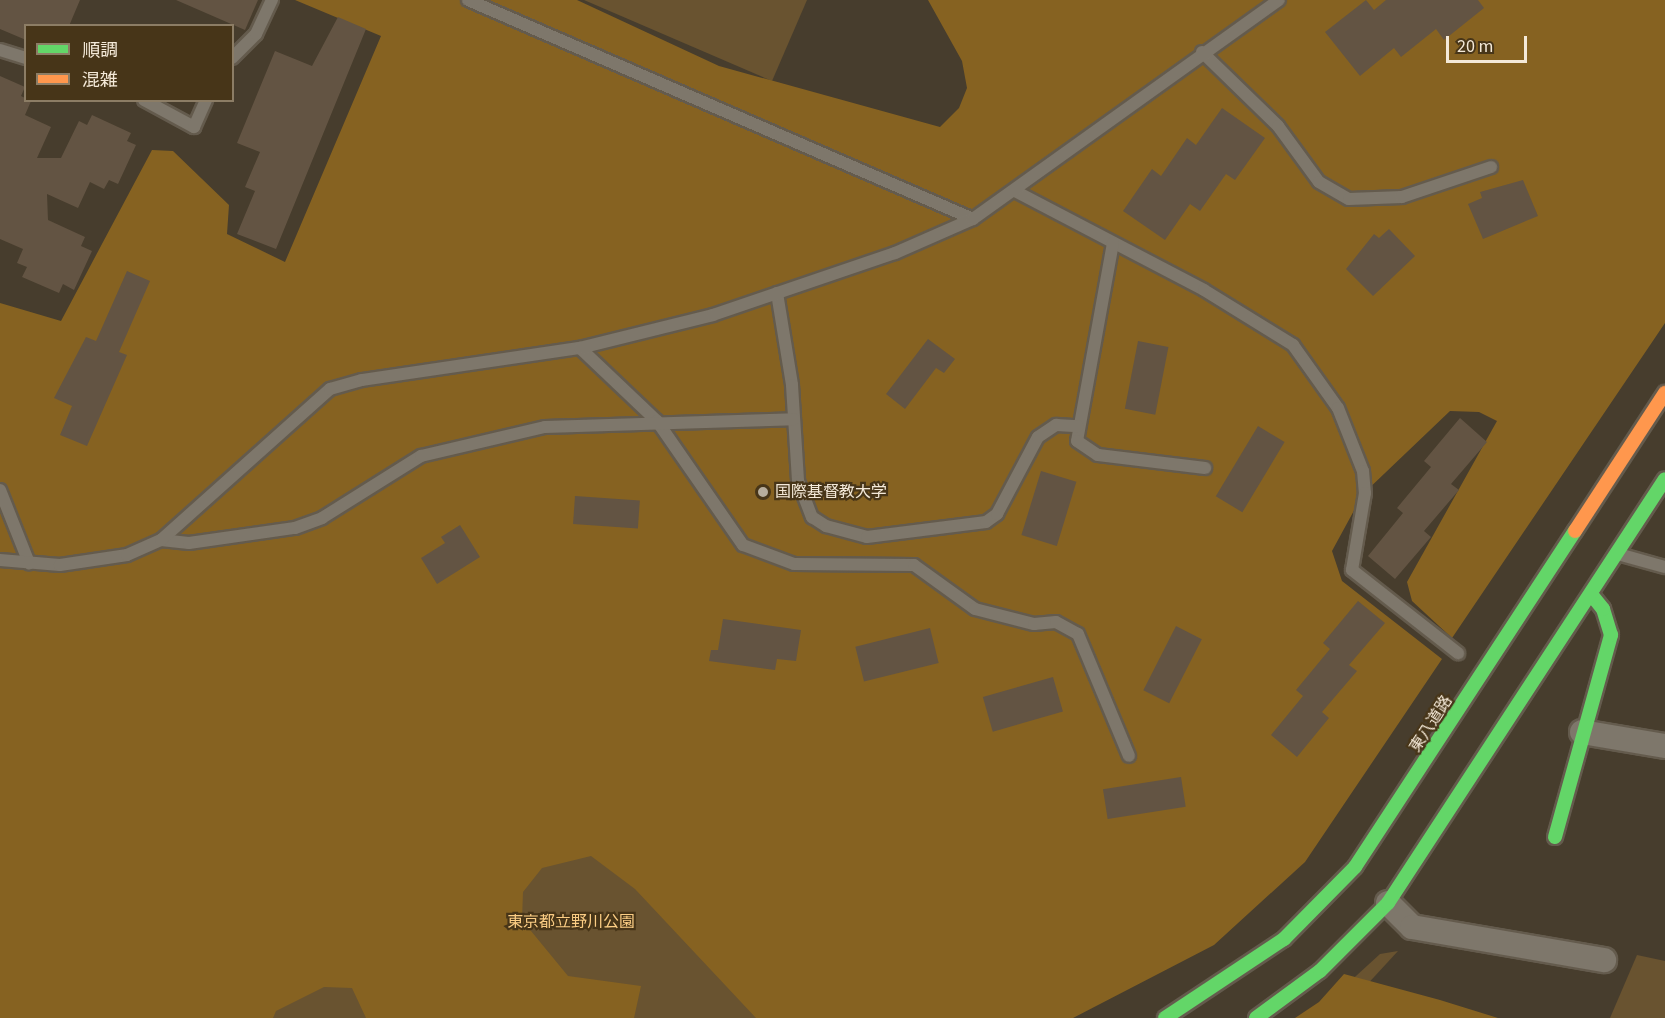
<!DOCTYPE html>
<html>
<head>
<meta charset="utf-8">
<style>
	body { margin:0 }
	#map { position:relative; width:1665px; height:1018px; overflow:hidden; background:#473d2d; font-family:"Source Sans 3","Noto Sans JP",sans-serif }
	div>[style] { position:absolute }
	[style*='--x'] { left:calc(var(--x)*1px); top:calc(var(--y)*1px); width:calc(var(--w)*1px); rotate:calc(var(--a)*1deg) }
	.green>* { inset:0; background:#695330 }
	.forest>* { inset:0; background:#866221 }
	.building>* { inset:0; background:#635443; transform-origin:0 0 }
	.roads { filter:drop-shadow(2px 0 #645b4d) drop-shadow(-2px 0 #645b4d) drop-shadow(0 2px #645b4d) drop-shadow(0 -2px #645b4d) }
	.lane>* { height:12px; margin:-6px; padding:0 6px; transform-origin:6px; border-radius:6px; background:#7e776b }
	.street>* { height:24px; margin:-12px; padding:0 12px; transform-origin:12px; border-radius:12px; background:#7e776b }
	.fast>* { height:14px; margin:-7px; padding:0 7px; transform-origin:7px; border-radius:7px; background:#63d668 }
	.slow>* { height:14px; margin:-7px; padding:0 7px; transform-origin:7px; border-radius:7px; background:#ff974d }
	.dots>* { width:16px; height:16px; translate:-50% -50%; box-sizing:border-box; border:3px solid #473518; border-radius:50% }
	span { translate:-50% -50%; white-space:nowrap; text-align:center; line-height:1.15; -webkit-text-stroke:4.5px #473518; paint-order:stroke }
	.poi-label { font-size:16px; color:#f4e9d8 }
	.left { translate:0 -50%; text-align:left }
	.street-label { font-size:16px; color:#f4e9d8 }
	.park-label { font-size:16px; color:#fbcd84 }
	.legend { position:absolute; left:24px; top:24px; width:210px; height:78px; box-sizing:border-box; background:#473518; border:2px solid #8c7d65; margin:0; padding:8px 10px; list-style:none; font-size:18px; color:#f4e9d8 }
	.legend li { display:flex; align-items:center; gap:12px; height:30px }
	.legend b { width:30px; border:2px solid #8c7d65 }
	.scale { position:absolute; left:1446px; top:36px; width:81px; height:27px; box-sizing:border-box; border:3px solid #f4e9d8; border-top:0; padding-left:8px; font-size:18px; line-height:21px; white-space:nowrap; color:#f4e9d8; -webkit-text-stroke:4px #473518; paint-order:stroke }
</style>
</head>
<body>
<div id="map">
	<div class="green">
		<i style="clip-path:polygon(584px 0,807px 0,772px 81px)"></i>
		<i style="clip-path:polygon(563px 819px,786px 1018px,158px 1018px)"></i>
		<i style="clip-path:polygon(1398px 951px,1351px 1002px,1310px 1018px,1380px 954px)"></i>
		<i style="clip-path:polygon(1637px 955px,1665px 961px,1665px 1018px,1610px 1018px)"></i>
	</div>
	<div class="forest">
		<i style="clip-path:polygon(295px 0,577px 0,719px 66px,940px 127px,959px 108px,967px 88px,962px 61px,928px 0,1665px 0,1665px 323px,1452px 638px,1412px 601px,1407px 582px,1497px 421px,1479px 412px,1450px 411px,1363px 494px,1332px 551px,1342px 581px,1442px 659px,1305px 862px,1214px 945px,1073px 1018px,756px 1018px,635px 889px,591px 856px,542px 868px,523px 892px,522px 920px,568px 976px,641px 986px,634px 1018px,366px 1018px,352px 988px,324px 987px,276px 1011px,273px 1018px,0 1018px,0 303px,61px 321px,152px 150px,173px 151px,229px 205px,227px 234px,285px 262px,381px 36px)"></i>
		<i style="clip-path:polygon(1344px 974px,1440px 1000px,1498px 1018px,1295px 1018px,1319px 1002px)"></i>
	</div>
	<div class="building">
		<i style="clip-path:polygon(0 0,80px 0,69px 26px,26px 26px,26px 40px,0 29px)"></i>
		<i style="clip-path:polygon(176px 0,258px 0,245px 30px)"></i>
		<i style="clip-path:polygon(1366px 0,1374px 10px,1386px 0,1478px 0,1484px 8px,1444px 40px,1436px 29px,1401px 57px,1394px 48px,1360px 76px,1325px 32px)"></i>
		<i style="clip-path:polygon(338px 17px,366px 29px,276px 249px,237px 234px,255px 191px,245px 187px,260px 152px,237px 143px,275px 51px,312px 66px)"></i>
		<i style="clip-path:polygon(0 76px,25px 87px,21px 96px,31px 101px,25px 115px,51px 127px,37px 158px,61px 158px,79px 121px,87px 125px,92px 115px,131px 133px,127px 141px,136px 145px,118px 184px,109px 180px,104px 189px,90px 182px,78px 208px,47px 194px,48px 220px,85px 237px,81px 246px,92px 251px,74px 290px,63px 284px,59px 293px,22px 277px,27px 267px,17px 263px,23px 249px,0 239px)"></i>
		<i style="clip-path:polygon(1222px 108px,1265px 138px,1235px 180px,1226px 174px,1200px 211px,1190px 204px,1165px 240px,1123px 211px,1152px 169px,1161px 176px,1187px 138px,1196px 145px)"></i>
		<i style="clip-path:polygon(1523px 180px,1538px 216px,1483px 239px,1468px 204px,1482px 198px,1480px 192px)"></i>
		<i style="clip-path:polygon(1389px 229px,1415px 256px,1373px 296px,1346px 269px,1374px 234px,1379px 238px)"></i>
		<i style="clip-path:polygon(127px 271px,150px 281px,119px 352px,127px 355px,87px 446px,60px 435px,72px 406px,54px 398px,86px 337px,96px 341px)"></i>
		<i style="clip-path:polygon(928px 339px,955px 359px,944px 373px,936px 368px,905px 409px,886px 394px)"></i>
		<i style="left:1138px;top:341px;width:31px;height:69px;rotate:11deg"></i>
		<i style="clip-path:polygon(1460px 418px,1487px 442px,1451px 484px,1459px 490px,1424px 531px,1431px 537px,1395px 579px,1368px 556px,1403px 513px,1397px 508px,1431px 467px,1424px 461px)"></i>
		<i style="left:1258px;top:426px;width:31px;height:82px;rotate:31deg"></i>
		<i style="left:1041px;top:471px;width:37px;height:67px;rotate:17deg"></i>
		<i style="left:575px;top:496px;width:65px;height:28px;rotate:4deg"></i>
		<i style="clip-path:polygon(460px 525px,480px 557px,437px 584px,421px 558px,445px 543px,441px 537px)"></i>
		<i style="clip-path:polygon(1358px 601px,1385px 623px,1349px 665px,1357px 671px,1322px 712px,1329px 718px,1297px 757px,1271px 735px,1303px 696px,1296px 690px,1330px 649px,1323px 643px)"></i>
		<i style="clip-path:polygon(723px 619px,801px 630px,796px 661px,777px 659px,775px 670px,709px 661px,711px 650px,718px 650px)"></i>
		<i style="left:1176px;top:626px;width:29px;height:72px;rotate:27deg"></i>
		<i style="left:930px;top:628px;width:36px;height:77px;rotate:76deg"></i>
		<i style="left:1053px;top:677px;width:36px;height:73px;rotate:74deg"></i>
		<i style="left:1181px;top:777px;width:30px;height:79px;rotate:81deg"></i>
	</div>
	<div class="roads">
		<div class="lane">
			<i style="--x:468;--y:0;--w:550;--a:23.44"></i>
			<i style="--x:0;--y:50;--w:27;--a:17"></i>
			<i style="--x:1202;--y:52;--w:106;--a:44.2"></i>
			<i style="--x:1278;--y:126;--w:69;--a:53.8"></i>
			<i style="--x:1319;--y:182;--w:34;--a:30"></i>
			<i style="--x:1349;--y:199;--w:53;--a:-2.2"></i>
			<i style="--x:1402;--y:197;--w:94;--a:-18.6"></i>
			<i style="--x:232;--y:58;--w:34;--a:-45"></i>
			<i style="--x:256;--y:34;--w:38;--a:-65"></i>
			<i style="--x:144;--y:100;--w:57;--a:28.4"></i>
			<i style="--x:194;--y:127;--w:30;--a:-66"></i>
			<i style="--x:1015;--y:191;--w:213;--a:27.6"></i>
			<i style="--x:1204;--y:290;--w:105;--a:31.7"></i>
			<i style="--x:1293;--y:345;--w:77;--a:54.5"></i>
			<i style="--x:1338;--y:408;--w:68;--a:68.4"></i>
			<i style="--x:1363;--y:471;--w:22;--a:85"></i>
			<i style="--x:1365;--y:493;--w:78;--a:99.6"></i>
			<i style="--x:1352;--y:570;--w:135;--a:38.1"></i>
			<i style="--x:1113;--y:243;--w:201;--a:100.3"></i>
			<i style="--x:1077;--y:441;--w:25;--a:34"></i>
			<i style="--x:1098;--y:455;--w:108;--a:6.9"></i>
			<i style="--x:777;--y:293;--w:93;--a:80.7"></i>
			<i style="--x:792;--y:385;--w:96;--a:86.4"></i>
			<i style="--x:798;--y:481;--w:39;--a:69"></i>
			<i style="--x:812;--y:517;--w:17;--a:33"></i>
			<i style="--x:826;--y:526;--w:42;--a:15"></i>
			<i style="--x:867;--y:537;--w:120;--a:-7.2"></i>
			<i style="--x:986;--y:522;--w:14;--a:-36"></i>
			<i style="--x:997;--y:514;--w:87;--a:-62"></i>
			<i style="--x:1038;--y:437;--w:22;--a:-34"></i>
			<i style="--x:1056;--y:425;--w:22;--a:3"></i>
			<i style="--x:580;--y:348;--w:106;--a:43.5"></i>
			<i style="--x:657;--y:421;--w:151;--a:55.3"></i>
			<i style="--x:743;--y:545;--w:54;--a:20.4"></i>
			<i style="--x:794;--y:564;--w:120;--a:0.5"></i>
			<i style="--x:914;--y:565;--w:75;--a:35.8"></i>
			<i style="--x:975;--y:609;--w:61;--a:14.3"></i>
			<i style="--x:1034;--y:624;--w:22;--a:-5"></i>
			<i style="--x:1056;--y:622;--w:25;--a:29"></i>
			<i style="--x:1078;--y:634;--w:132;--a:67.3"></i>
			<i style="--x:0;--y:490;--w:79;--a:68.3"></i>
			<i style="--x:161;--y:540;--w:28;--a:6"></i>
			<i style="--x:189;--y:543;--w:107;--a:-8.1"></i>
			<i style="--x:295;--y:528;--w:29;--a:-20"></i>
			<i style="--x:322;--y:518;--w:117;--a:-32.1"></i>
			<i style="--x:421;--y:456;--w:127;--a:-13.2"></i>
			<i style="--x:545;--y:427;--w:249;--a:-1.8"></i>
			<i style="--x:1618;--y:554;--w:49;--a:15.5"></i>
			<i style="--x:0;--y:560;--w:60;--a:4.8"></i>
			<i style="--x:60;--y:565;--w:68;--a:-8.5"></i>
			<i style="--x:127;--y:555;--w:37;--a:-24"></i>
			<i style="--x:161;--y:540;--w:227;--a:-41.8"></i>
			<i style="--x:330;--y:389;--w:33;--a:-16"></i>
			<i style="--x:362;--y:380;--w:220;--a:-8.4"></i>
			<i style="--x:580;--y:348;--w:137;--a:-13.9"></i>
			<i style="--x:713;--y:315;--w:192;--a:-18.8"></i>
			<i style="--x:895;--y:253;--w:85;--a:-23.6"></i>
			<i style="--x:973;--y:219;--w:376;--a:-35.6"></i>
		</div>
		<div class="street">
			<i style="--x:1582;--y:732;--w:84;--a:9.6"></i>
			<i style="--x:1388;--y:903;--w:34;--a:45"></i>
			<i style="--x:1412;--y:927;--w:195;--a:9.8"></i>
		</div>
		<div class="fast">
			<i style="--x:1555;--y:837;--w:210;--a:-74.5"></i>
			<i style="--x:1611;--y:635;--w:27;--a:-107"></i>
			<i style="--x:1603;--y:609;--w:19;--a:-129"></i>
			<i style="--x:1165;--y:1018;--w:143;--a:-33.6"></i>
			<i style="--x:1284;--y:939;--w:101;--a:-45.4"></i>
			<i style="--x:1355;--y:867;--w:402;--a:-56.8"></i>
			<i style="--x:1256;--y:1018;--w:79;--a:-36.3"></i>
			<i style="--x:1320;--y:971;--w:96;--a:-45"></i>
			<i style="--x:1388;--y:903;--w:506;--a:-56.84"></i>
		</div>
		<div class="slow">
			<i style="--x:1575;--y:531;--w:165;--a:-56.9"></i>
		</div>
	</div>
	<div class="dots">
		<i style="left:763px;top:492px;background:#b7ad9c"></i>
	</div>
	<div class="poi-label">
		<span class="left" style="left:775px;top:492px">国際基督教大学</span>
	</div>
	<div class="street-label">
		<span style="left:1431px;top:724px;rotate:-57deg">東八道路</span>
	</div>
	<div class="park-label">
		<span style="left:571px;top:922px">東京都立野川公園</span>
	</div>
	<ul class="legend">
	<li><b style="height:8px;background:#63d668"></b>順調</li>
	<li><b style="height:8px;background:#ff974d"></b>混雑</li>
	</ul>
	<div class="scale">20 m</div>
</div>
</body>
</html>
